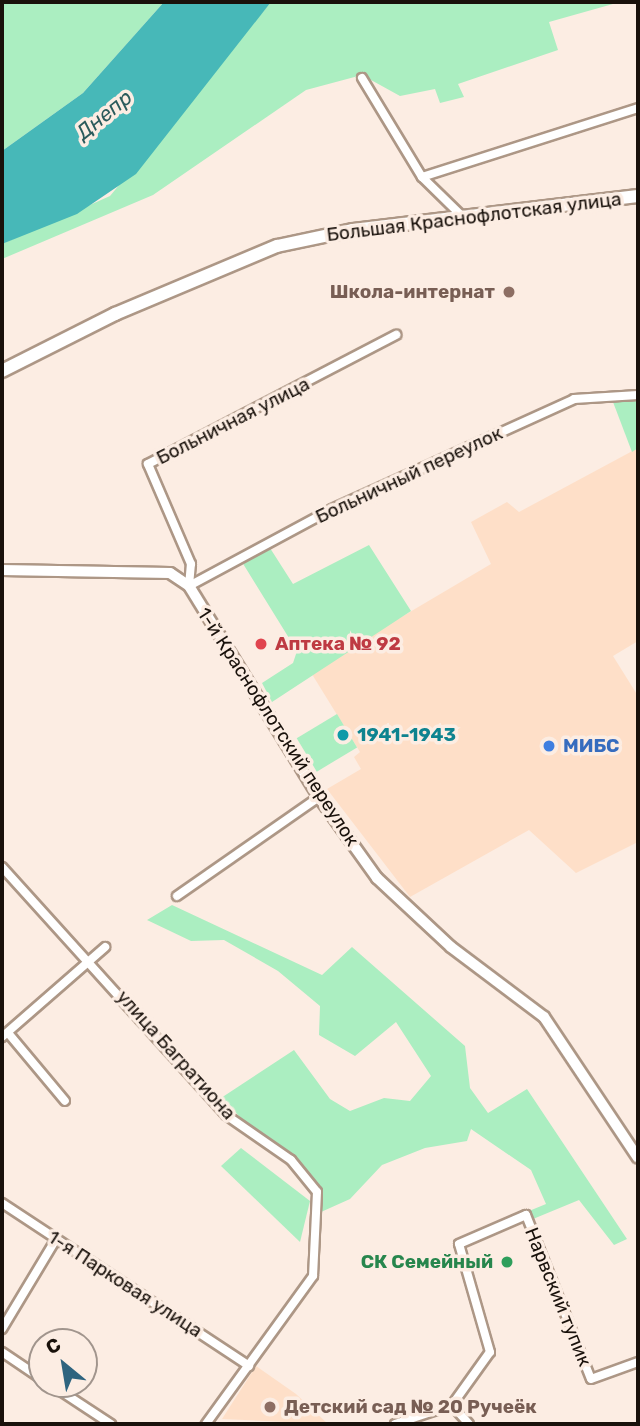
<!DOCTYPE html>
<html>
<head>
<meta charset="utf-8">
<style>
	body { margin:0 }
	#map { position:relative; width:640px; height:1426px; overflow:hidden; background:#fcede3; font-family:Rubik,sans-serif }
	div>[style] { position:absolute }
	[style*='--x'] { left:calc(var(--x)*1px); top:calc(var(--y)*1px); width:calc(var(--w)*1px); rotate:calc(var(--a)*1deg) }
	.built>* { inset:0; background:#fedfc8 }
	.green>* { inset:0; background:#abeec1; transform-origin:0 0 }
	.water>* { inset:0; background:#47b8b8 }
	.roads { filter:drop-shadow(2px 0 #ad9786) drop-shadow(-2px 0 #ad9786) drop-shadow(0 2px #ad9786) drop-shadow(0 -2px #ad9786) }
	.minor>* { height:8px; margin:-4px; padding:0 4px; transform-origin:4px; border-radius:4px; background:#fff }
	.tertiary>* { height:10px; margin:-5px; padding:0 5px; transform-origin:5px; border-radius:5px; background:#fff }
	.secondary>* { height:12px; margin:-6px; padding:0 6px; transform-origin:6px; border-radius:6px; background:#fff }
	.dots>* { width:19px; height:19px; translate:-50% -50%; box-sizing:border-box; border:4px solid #fcede3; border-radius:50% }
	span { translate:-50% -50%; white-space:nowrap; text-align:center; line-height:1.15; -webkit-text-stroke:7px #fcede3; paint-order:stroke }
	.street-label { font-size:19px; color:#19110b }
	.education-label { font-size:19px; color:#785e54; font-weight:700 }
	.right { translate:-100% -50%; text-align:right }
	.left { translate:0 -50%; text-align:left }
	.health-label { font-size:19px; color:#be3a42; font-weight:700 }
	.culture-label { font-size:19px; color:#0d838f; font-weight:700 }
	.shop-label { font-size:19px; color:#366cbe; font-weight:700 }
	.leisure-label { font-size:19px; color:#27864d; font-weight:700 }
	.water-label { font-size:21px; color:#2b5b5c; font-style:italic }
	.frame { position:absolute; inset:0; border:4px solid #19110b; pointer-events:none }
	.north { position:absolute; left:28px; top:1328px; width:70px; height:70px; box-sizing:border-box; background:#fcede3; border:2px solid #a1958d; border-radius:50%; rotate:330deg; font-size:19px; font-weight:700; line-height:28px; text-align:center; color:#19110b }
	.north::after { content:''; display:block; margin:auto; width:24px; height:32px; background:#2e647f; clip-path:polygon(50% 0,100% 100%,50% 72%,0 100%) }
</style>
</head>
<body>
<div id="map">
	<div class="built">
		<i style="clip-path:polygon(638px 448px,638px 641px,613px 656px,638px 696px,638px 842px,576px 873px,529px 830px,410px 897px,327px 789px,361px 769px,354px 757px,360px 752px,310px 671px,491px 564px,471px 522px,507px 502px,519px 512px)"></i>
		<i style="clip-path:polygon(256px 1366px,296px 1394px,328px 1424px,222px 1419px)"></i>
	</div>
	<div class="green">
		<i style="clip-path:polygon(2px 2px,164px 2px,83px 93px,2px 151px)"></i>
		<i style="clip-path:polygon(271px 2px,620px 2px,549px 22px,558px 50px,458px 84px,464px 97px,440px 103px,435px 89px,400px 96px,362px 75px,306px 90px,153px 195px,2px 259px,2px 244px,110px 196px)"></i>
		<i style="clip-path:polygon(638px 399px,638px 448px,632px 452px,613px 402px)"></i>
		<i style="clip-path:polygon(369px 545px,411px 611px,272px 702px,262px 683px,293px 663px,297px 651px,242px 562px,270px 548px,293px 584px)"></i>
		<i style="left:337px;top:714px;width:39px;height:47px;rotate:59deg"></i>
		<i style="clip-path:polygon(172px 905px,322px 975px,352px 947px,465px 1046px,470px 1088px,488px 1113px,527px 1089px,627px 1239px,614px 1245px,579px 1200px,533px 1219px,529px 1211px,546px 1204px,531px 1170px,471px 1129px,467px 1141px,425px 1148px,382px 1165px,350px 1199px,321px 1212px,316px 1228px,320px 1192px,299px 1160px,257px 1134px,221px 1098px,294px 1050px,330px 1099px,350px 1111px,384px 1098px,410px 1101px,431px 1076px,396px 1022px,355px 1056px,319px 1035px,320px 1006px,278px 971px,224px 940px,191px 941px,147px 920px)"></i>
		<i style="clip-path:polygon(241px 1148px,310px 1201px,300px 1242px,221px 1166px)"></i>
	</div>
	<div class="water">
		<i style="clip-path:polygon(164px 2px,271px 2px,136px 174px,77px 214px,2px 244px,2px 151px,83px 93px)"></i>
	</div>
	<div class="roads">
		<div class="minor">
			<i style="--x:362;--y:78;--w:116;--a:58.8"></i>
			<i style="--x:422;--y:177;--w:57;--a:44.3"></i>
			<i style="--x:422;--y:177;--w:227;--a:-17.7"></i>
			<i style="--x:189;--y:586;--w:162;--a:-28.3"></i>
			<i style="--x:332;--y:509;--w:266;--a:-24.4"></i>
			<i style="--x:574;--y:399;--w:64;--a:-3.6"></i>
			<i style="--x:189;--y:586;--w:22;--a:-85"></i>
			<i style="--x:191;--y:564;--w:109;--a:-113.3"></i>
			<i style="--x:148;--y:464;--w:280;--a:-27.5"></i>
			<i style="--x:2;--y:867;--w:334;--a:47.9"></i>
			<i style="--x:226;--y:1115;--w:79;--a:34.7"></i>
			<i style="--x:291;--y:1160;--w:41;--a:50.9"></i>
			<i style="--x:317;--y:1192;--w:84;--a:92.7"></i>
			<i style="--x:313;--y:1276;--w:183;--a:125.9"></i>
			<i style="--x:177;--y:896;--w:173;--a:-34.9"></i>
			<i style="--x:9;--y:1034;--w:87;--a:50.1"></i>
			<i style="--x:2;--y:1037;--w:137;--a:-41.1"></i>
			<i style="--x:2;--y:1203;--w:296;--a:33.4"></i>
			<i style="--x:2;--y:1329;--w:105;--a:-59"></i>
			<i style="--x:2;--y:1352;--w:48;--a:34"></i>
			<i style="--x:50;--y:1384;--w:73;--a:33.3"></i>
			<i style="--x:452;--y:1405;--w:65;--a:-54.4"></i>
			<i style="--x:490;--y:1352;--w:112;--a:-106"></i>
			<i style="--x:459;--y:1244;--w:73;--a:-23.4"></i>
			<i style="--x:526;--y:1215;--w:176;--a:68.4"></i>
			<i style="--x:591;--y:1379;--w:50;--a:-19.9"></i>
			<i style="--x:395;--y:1424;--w:60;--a:-18.4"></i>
			<i style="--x:452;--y:1405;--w:25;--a:48"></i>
		</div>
		<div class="tertiary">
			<i style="--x:2;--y:570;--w:168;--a:1"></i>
			<i style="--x:170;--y:573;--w:23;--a:34"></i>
			<i style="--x:189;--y:586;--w:248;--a:58.4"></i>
			<i style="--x:319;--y:797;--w:100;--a:54.4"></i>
			<i style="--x:377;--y:878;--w:101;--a:43"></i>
			<i style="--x:451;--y:947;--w:116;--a:37"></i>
			<i style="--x:544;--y:1017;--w:169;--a:56.3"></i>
		</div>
		<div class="secondary">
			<i style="--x:2;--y:371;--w:127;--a:-26.8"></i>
			<i style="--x:115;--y:314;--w:176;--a:-22.8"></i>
			<i style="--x:277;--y:246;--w:78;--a:-11.9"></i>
			<i style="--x:353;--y:230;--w:287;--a:-6.8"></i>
		</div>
	</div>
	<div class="dots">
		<i style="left:509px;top:292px;background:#8d6e63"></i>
		<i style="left:261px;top:644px;background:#e0444e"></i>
		<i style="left:343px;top:735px;background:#0f9aa8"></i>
		<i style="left:549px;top:746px;background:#3f7fe0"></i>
		<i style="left:507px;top:1262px;background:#2e9e5b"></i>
		<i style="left:270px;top:1407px;background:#8d6e63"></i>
	</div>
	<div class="street-label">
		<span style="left:474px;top:217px;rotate:-7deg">Большая Краснофлотская улица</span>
		<span style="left:233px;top:421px;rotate:-27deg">Больничная улица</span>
		<span style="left:409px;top:475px;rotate:-25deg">Больничный переулок</span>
		<span style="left:278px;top:727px;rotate:57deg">1-й Краснофлотский переулок</span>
		<span style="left:176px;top:1055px;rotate:48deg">улица Багратиона</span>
		<span style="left:125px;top:1284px;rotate:33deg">1-я Парковая улица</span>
		<span style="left:558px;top:1297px;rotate:68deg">Нарвский тупик</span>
	</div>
	<div class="education-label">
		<span class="right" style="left:495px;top:292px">Школа-интернат</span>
		<span class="left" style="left:284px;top:1407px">Детский сад № 20 Ручеёк</span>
	</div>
	<div class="health-label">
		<span class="left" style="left:275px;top:644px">Аптека № 92</span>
	</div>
	<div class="culture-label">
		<span class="left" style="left:357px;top:735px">1941-1943</span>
	</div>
	<div class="shop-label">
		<span class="left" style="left:563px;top:746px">МИБС</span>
	</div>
	<div class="leisure-label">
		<span class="right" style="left:493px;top:1262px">СК Семейный</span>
	</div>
	<div class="water-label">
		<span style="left:104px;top:115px;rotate:-39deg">Днепр</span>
	</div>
	<div class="frame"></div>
	<div class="north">С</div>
</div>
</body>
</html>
